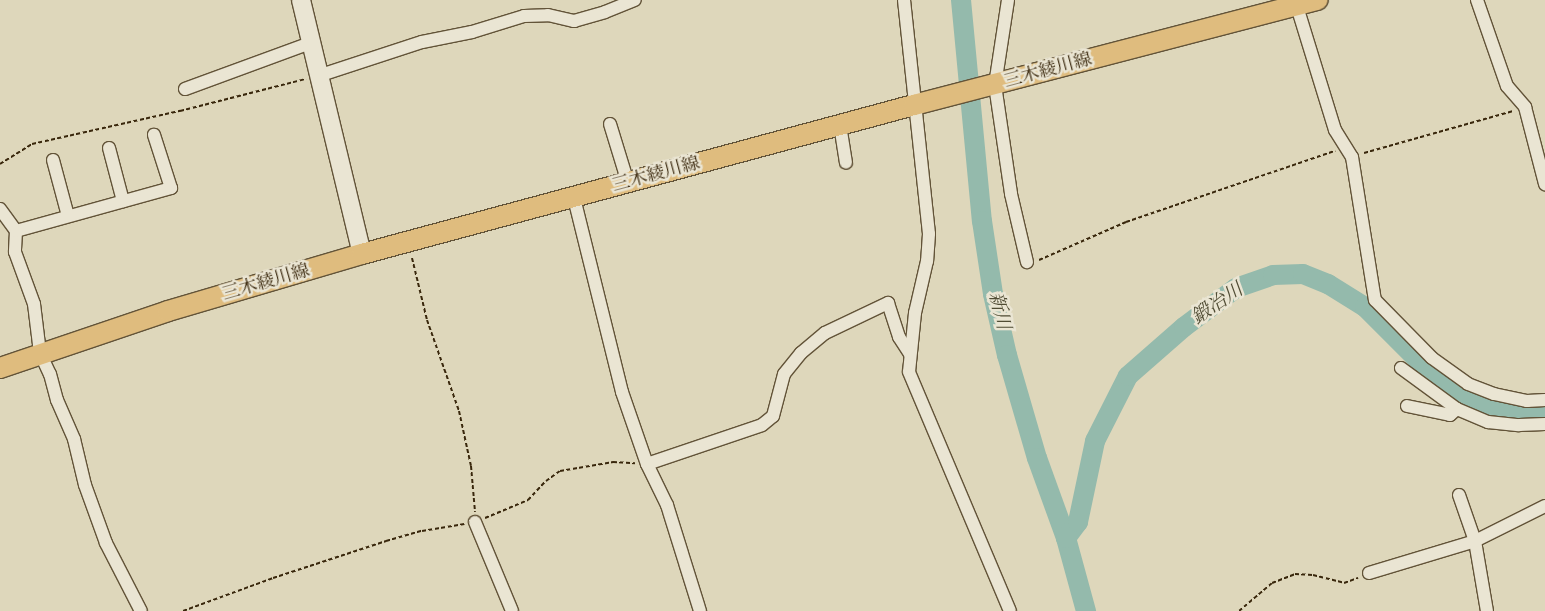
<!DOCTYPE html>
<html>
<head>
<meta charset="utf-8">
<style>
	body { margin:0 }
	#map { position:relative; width:1545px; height:611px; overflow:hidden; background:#ded7bb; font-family:"Old Standard TT","Noto Serif JP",serif }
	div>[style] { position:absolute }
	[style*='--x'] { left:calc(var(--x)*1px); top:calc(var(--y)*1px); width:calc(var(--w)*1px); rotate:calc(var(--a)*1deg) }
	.river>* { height:20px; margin:-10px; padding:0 10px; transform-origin:10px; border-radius:10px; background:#94baac }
	.path>* { height:2px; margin-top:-1px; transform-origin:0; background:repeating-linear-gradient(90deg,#39270c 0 4px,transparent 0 6.5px) }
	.roads { filter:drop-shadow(1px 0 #625338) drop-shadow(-1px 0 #625338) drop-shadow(0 1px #625338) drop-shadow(0 -1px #625338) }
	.street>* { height:12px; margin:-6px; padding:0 6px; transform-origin:6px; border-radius:6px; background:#eae5d3 }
	.secondary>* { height:18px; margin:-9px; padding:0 9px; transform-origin:9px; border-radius:9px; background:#eae5d3 }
	.primary>* { height:20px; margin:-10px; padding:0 10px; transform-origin:10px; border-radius:10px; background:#dfbc7e }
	span { translate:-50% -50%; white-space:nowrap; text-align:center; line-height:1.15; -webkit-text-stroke:5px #eae5d3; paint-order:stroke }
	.street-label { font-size:18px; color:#39270c }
	.water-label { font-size:19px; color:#504c34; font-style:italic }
</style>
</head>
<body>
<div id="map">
	<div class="river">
		<i style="--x:961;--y:0;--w:222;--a:84.6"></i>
		<i style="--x:982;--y:221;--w:74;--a:81.4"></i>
		<i style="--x:993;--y:294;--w:63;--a:77.1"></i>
		<i style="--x:1007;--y:355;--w:107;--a:73.8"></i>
		<i style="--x:1037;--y:458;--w:85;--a:70.1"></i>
		<i style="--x:1066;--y:538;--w:76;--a:74.7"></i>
		<i style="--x:1066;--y:538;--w:20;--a:-53"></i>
		<i style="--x:1078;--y:522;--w:83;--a:-78.1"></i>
		<i style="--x:1095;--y:441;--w:73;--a:-63.1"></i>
		<i style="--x:1128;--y:376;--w:74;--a:-41.2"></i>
		<i style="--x:1184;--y:327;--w:65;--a:-36.9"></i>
		<i style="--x:1236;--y:288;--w:39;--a:-19"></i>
		<i style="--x:1273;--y:275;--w:30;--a:-2"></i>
		<i style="--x:1303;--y:274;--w:27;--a:22"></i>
		<i style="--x:1328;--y:284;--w:44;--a:31.9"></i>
		<i style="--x:1365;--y:307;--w:106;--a:45"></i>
		<i style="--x:1440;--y:382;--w:51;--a:26.6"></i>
		<i style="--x:1486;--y:405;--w:34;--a:12"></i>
		<i style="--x:1519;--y:412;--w:26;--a:2"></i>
	</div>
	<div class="path">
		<i style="--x:1364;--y:153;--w:155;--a:-15.7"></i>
		<i style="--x:0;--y:164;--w:38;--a:-32"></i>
		<i style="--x:32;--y:144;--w:152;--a:-12.6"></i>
		<i style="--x:180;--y:111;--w:130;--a:-14.3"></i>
		<i style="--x:412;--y:258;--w:64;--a:76.4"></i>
		<i style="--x:427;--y:320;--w:96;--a:70.6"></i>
		<i style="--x:459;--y:411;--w:56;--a:77.7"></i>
		<i style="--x:471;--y:466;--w:46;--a:85"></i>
		<i style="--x:1039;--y:260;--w:95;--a:-23.6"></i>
		<i style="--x:1126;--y:222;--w:221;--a:-18.8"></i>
		<i style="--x:485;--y:518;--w:47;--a:-22.7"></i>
		<i style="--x:528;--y:500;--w:26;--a:-47"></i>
		<i style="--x:546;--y:481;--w:17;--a:-36"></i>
		<i style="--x:560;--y:471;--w:54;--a:-9.6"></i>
		<i style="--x:613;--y:462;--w:22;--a:3"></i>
		<i style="--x:183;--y:611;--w:96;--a:-20.1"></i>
		<i style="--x:273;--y:578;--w:119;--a:-18.1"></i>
		<i style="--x:386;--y:541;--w:37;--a:-16"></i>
		<i style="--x:422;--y:531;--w:43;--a:-9.5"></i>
		<i style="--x:1239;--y:611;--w:43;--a:-40.3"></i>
		<i style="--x:1272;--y:583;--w:25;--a:-21"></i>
		<i style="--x:1295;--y:574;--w:18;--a:3"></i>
		<i style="--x:1313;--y:575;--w:32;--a:14"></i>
		<i style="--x:1344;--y:583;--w:15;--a:-20"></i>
	</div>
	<div class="roads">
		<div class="street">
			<i style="--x:904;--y:0;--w:235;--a:83.9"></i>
			<i style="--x:929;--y:234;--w:27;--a:94"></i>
			<i style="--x:927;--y:261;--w:53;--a:103"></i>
			<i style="--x:915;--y:313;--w:59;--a:95.8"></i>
			<i style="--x:909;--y:372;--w:259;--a:67.1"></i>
			<i style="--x:1008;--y:0;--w:86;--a:98.7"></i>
			<i style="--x:995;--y:85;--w:110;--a:81.6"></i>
			<i style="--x:1011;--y:194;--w:70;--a:76.8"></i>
			<i style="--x:1295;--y:0;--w:136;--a:72.9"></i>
			<i style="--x:1335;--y:130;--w:32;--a:58"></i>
			<i style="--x:1352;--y:157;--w:145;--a:80.9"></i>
			<i style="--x:1375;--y:300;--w:81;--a:45.5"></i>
			<i style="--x:1432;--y:358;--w:44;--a:35.8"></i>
			<i style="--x:1468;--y:384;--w:28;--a:21"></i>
			<i style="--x:1494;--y:394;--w:34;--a:12"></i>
			<i style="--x:1527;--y:401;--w:18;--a:-3"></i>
			<i style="--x:1477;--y:0;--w:91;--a:70.8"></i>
			<i style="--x:1507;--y:86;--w:28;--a:49"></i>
			<i style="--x:1525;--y:107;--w:80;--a:75.4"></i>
			<i style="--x:321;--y:75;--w:106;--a:-18.1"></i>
			<i style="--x:422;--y:42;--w:51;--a:-11.3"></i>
			<i style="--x:472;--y:32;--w:54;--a:-17.1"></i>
			<i style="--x:524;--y:16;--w:24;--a:-2"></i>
			<i style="--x:548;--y:15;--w:27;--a:13"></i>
			<i style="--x:574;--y:21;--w:32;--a:-16"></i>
			<i style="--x:605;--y:12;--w:32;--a:-22"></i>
			<i style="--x:185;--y:89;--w:136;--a:-20.2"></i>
			<i style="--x:610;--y:124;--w:62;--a:73"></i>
			<i style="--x:840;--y:125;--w:38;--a:81"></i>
			<i style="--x:109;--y:148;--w:55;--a:75.2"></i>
			<i style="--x:53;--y:160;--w:58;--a:75"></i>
			<i style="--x:574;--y:198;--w:200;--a:76.1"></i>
			<i style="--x:622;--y:392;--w:76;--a:70.9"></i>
			<i style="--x:647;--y:464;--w:46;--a:64"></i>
			<i style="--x:667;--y:505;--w:111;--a:72.7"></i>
			<i style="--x:0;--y:209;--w:27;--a:54"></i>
			<i style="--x:16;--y:231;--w:21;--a:93"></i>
			<i style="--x:15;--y:252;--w:55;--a:69.9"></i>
			<i style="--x:34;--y:304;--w:49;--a:83"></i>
			<i style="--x:40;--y:353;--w:23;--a:65"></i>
			<i style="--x:50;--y:374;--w:27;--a:75"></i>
			<i style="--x:57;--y:400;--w:43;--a:66.4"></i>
			<i style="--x:74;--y:439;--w:47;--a:76.6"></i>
			<i style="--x:85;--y:485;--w:62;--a:70.1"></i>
			<i style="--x:106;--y:543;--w:76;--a:62.8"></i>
			<i style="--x:16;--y:231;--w:161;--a:-15.5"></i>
			<i style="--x:171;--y:188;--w:56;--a:-107.8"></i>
			<i style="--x:1401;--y:368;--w:69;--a:36.2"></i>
			<i style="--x:1457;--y:409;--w:34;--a:23"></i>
			<i style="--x:1488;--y:422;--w:31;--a:6"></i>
			<i style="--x:1519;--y:425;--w:26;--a:-2"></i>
			<i style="--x:1407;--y:406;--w:44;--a:11.8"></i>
			<i style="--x:1450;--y:415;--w:9;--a:-41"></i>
			<i style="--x:647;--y:464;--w:121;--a:-18.7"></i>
			<i style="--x:762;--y:425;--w:14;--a:-39"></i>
			<i style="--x:773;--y:416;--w:43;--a:-75.3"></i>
			<i style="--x:784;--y:374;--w:27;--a:-51"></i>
			<i style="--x:801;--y:353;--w:31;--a:-40"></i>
			<i style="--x:825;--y:333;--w:70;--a:-25.5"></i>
			<i style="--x:888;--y:303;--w:36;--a:72"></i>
			<i style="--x:899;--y:337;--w:20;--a:57"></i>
			<i style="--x:1459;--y:495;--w:49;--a:70.8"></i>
			<i style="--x:1475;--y:541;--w:71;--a:80.3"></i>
			<i style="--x:475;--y:522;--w:96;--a:67.4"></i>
			<i style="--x:1369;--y:573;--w:111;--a:-16.8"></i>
			<i style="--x:1475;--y:541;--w:78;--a:-26.6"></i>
		</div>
		<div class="secondary">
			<i style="--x:301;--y:0;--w:261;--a:76.5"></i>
		</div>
		<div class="primary">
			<i style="--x:0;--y:368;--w:177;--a:-18.7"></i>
			<i style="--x:168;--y:311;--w:202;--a:-16.4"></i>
			<i style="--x:362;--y:254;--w:572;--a:-15.11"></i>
			<i style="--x:914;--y:105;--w:417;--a:-14.6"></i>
		</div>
	</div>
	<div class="street-label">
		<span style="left:1048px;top:71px;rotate:-15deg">三木綾川線</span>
		<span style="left:656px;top:175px;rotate:-15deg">三木綾川線</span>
		<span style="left:266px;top:283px;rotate:-16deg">三木綾川線</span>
	</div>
	<div class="water-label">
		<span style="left:1218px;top:305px;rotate:-34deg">鍛冶川</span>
		<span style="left:998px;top:311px;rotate:76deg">新川</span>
	</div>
</div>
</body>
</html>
